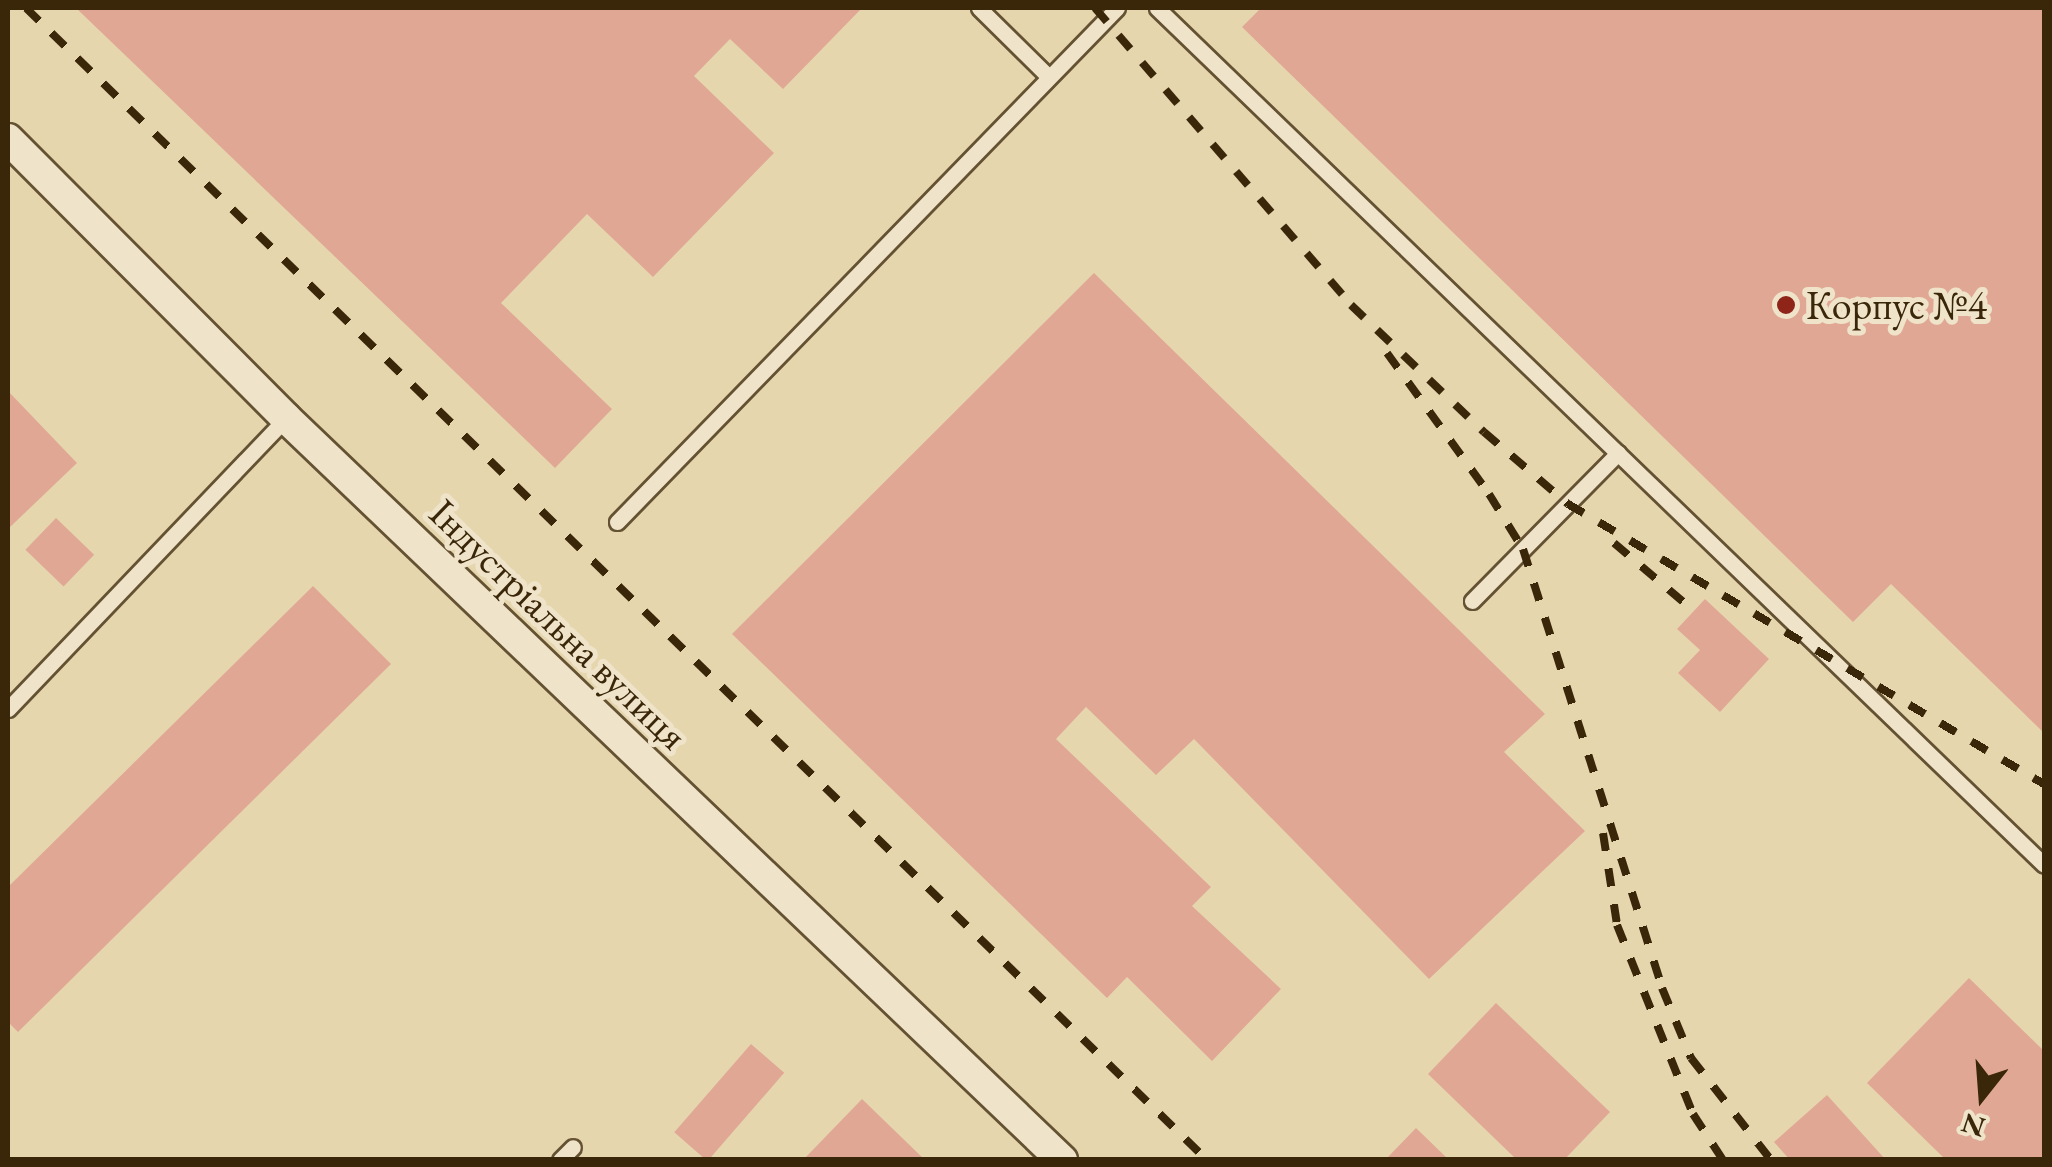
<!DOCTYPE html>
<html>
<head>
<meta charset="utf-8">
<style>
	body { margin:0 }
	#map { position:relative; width:2052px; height:1167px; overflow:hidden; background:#e6d6ae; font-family:"EB Garamond",serif }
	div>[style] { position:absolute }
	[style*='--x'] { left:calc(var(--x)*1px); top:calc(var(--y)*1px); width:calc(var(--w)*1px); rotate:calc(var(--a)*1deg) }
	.building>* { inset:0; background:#e0a894; transform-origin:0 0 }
	.roads { filter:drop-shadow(2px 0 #655232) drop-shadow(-2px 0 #655232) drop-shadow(0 2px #655232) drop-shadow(0 -2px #655232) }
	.service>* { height:15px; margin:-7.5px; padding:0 7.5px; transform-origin:7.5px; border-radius:7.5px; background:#efe4ca }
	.minor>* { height:30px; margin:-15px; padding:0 15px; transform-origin:15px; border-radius:15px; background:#efe4ca }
	.rail>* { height:8px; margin-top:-4px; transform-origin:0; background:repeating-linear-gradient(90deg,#3a2608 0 18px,transparent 0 36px) }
	.dots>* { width:28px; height:28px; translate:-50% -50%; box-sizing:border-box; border:5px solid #efe4ca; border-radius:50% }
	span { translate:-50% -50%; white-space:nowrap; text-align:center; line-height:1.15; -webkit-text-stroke:10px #efe4ca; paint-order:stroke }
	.poi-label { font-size:40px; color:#3a2608 }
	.left { translate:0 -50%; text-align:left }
	.street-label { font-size:40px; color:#3a2608 }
	.frame { position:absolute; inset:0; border:10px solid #3a2608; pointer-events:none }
	.north { position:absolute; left:1932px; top:1047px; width:100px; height:100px; -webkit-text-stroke:8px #efe4ca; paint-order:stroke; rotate:197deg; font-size:28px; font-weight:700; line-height:40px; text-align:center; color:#3a2608 }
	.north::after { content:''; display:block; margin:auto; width:35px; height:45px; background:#3a2608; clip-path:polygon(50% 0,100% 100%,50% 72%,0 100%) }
</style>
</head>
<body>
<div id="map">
	<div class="building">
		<i style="clip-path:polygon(76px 8px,862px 8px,783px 89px,730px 39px,694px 76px,774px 153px,653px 277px,587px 214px,501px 303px,612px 409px,555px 468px)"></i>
		<i style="clip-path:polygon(1261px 8px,2044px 8px,2044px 733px,1891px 584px,1853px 622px,1242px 27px)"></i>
		<i style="clip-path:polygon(1094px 273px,1545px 714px,1504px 752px,1585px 831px,1429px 979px,1194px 739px,1156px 775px,1086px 707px,1056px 739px,1211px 887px,1192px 906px,1281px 989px,1212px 1061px,1127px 977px,1107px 998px,732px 634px)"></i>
		<i style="clip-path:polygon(8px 391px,77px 463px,8px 529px)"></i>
		<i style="left:56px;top:518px;width:53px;height:44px;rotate:44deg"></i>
		<i style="clip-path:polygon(313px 586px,391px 664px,18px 1032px,8px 1022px,8px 887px)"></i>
		<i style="clip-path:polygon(1705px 599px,1769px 659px,1720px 712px,1678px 673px,1700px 650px,1677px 629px)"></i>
		<i style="clip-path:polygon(1969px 978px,2044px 1051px,2044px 1160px,1946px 1160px,1867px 1083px)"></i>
		<i style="clip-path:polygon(1496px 1003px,1610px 1112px,1564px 1160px,1517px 1160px,1428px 1074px)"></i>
		<i style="left:751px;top:1044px;width:44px;height:117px;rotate:41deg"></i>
		<i style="clip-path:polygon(1827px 1095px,1886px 1160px,1790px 1160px,1774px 1142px)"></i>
		<i style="clip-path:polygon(862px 1099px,925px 1160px,803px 1160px)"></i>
		<i style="clip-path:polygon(1416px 1128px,1449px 1160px,1385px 1160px)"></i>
	</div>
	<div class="roads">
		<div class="service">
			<i style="--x:979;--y:8;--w:98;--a:44.6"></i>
			<i style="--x:1157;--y:8;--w:1233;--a:44.01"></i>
			<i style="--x:617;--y:522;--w:717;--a:-45.79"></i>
			<i style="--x:1472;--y:601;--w:208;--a:-45.4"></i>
			<i style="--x:8;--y:709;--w:402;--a:-46.3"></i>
			<i style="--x:560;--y:1160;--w:18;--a:-45"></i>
		</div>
		<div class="minor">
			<i style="--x:8;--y:139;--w:394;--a:45.1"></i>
			<i style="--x:286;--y:418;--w:1074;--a:43.72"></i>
		</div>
	</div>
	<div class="rail">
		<i style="--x:26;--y:8;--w:1650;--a:44.29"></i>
		<i style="--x:1095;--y:8;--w:392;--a:49.2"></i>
		<i style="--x:1351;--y:305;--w:184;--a:43.7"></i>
		<i style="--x:1484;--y:432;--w:111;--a:40.6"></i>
		<i style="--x:1568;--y:504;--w:552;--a:30.47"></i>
		<i style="--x:1387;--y:353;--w:174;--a:54.1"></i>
		<i style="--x:1489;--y:494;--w:65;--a:58.3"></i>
		<i style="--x:1523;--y:549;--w:460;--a:72.4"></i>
		<i style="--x:1662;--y:988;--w:76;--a:67.5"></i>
		<i style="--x:1691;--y:1058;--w:130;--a:51.9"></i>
		<i style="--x:1614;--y:543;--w:105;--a:40.4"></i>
		<i style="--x:1603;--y:833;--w:93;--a:81.3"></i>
		<i style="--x:1617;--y:925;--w:204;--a:68.1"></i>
		<i style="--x:1693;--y:1114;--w:55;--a:56.9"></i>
	</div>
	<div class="dots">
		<i style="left:1786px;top:305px;background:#8f2418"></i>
	</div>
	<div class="poi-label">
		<span class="left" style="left:1806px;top:305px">Корпус №4</span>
	</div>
	<div class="street-label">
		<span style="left:559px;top:624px;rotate:44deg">Індустріальна вулиця</span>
	</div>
	<div class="frame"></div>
	<div class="north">N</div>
</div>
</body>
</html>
